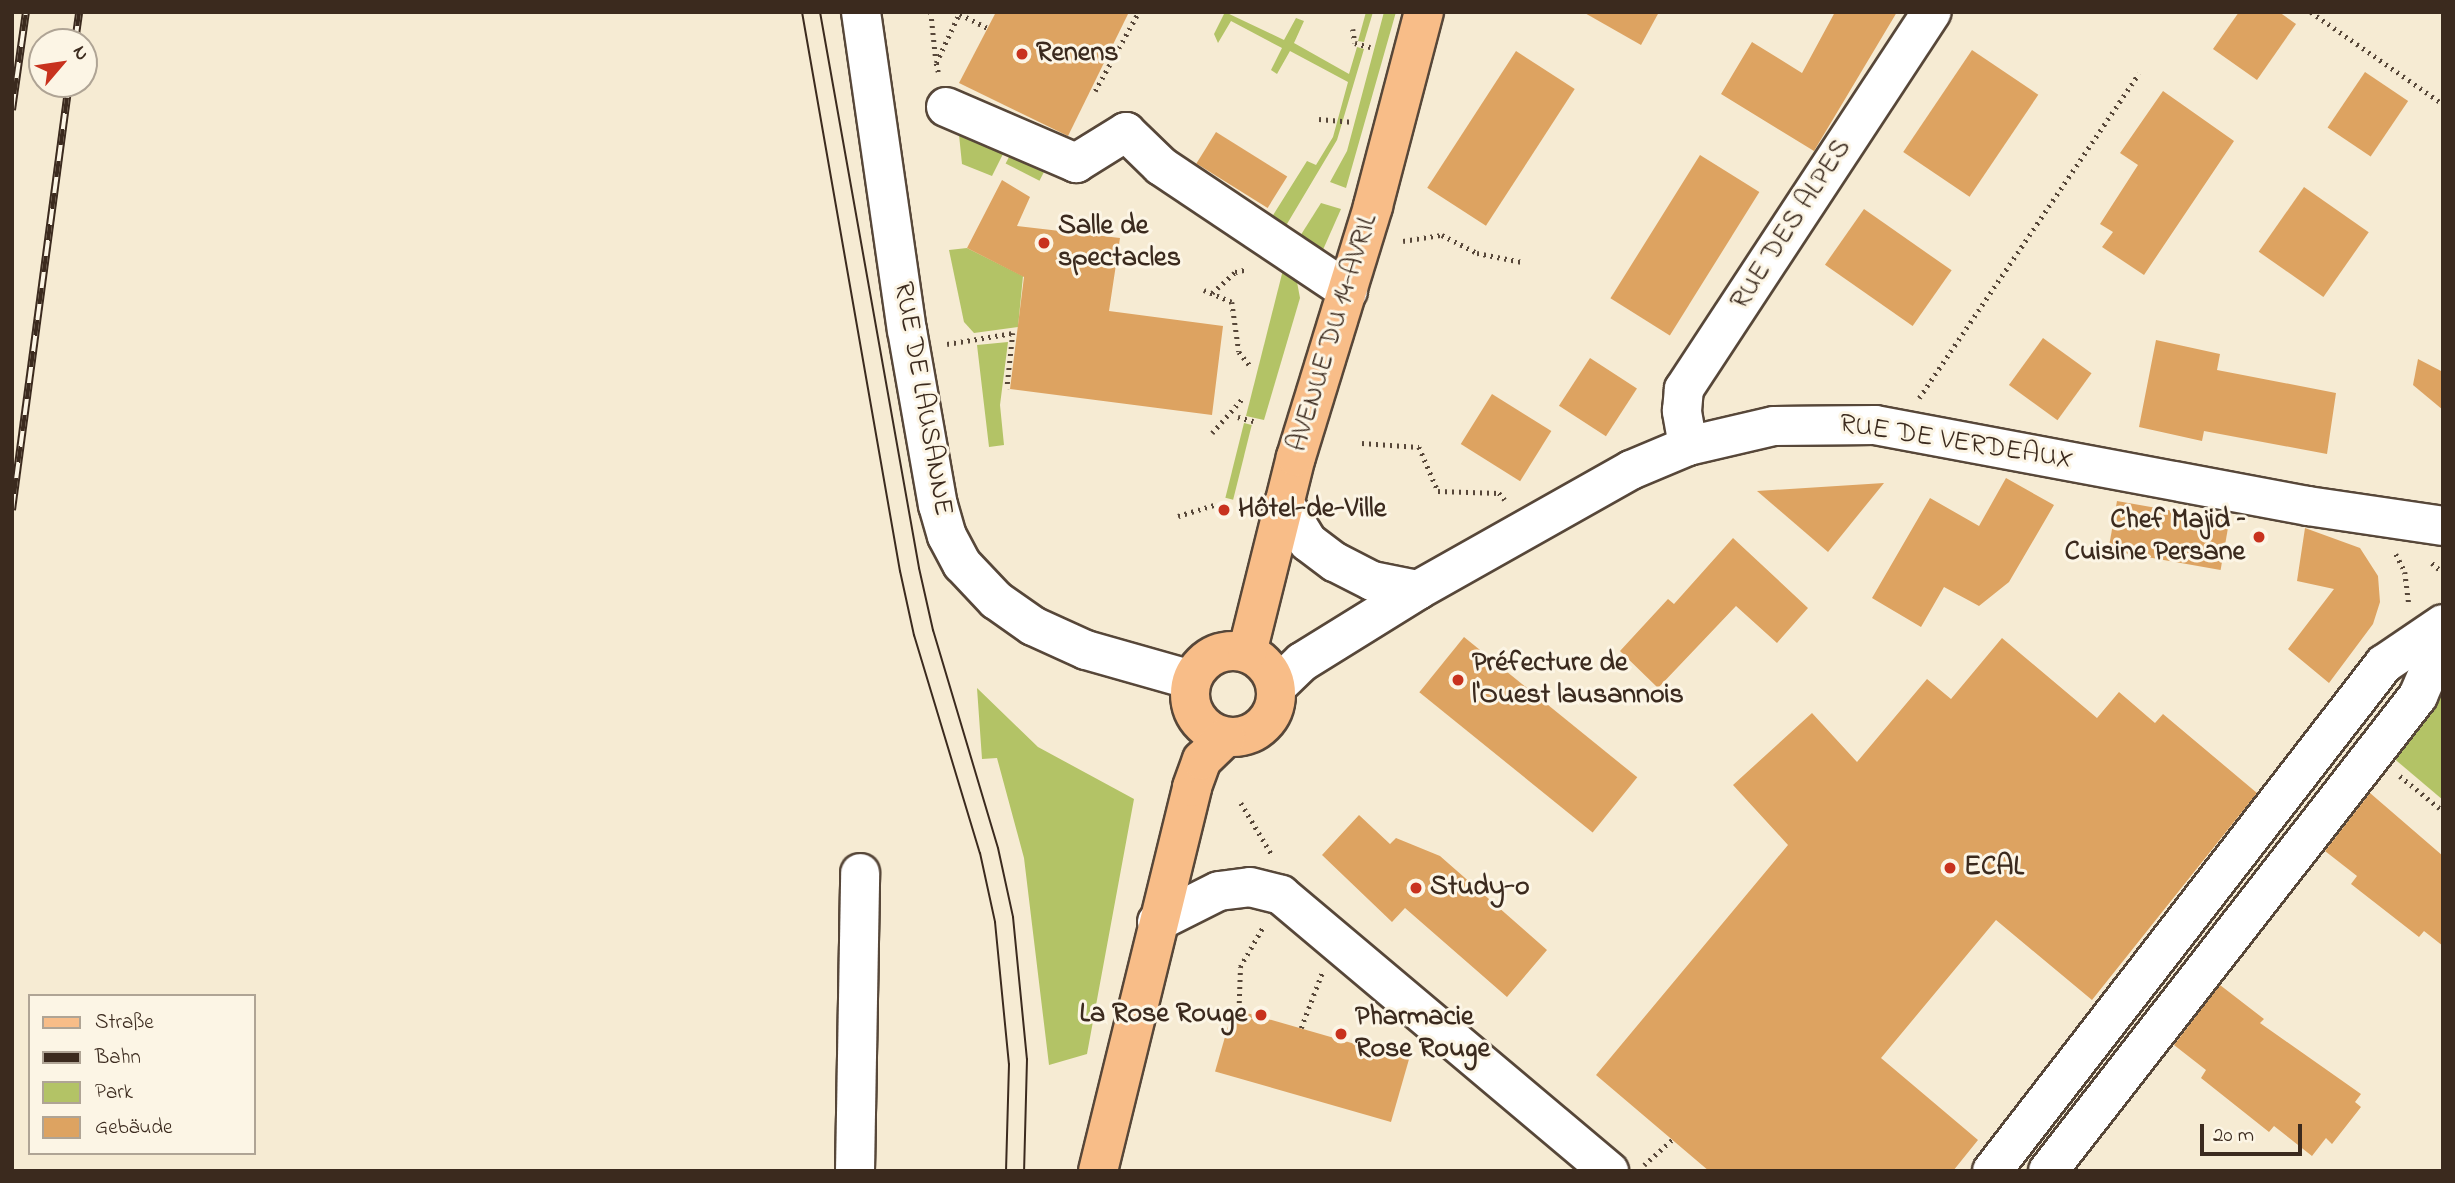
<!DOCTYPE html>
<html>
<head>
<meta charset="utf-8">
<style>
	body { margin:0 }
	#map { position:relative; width:2455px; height:1183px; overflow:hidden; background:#f6ebd3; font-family:"Indie Flower",sans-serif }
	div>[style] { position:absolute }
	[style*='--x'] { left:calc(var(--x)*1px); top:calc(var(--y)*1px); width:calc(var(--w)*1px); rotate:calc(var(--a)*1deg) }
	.green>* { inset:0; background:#b3c366; transform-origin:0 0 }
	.building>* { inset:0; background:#dda361; transform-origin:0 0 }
	.path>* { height:4.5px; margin-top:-2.25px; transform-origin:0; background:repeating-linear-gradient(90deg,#574739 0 2px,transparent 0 7px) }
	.roads { filter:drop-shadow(2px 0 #574739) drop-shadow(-2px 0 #574739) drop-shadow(0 2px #574739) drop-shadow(0 -2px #574739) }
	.minor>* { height:38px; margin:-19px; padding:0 19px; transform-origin:19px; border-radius:19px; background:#fff }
	.major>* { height:38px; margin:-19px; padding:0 19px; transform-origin:19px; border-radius:19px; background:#f8bd88 }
	.major>.ring { margin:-19px; padding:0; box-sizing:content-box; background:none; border:38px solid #f8bd88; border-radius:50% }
	.tram>* { height:2px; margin:-1px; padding:0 1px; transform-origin:1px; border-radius:1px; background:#3b2a1e }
	.rail>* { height:8px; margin-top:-4px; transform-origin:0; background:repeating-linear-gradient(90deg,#fcf5e5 0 16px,#3b2a1e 0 32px); box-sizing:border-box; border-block:2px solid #3b2a1e }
	.dots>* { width:19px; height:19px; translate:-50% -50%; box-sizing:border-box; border:4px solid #fcf5e5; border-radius:50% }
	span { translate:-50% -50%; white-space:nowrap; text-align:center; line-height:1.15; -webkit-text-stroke:6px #fcf5e5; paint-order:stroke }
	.poi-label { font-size:28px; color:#3b2a1e; font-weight:700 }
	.left { translate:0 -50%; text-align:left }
	.right { translate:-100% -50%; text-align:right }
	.street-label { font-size:28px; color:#3b2a1e }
	.frame { position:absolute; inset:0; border:14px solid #3b2a1e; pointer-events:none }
	.legend { position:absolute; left:28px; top:994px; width:228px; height:161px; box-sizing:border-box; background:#fcf5e5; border:2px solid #afa495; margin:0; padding:9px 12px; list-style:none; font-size:21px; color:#3b2a1e }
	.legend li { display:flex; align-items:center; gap:14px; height:35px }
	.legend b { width:35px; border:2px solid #afa495 }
	.north { position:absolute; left:28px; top:28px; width:70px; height:70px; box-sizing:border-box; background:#fcf5e5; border:2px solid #afa495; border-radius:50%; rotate:61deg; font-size:19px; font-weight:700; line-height:28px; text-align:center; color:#3b2a1e }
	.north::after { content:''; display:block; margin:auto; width:24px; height:32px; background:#c8321e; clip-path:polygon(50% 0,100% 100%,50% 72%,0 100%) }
	.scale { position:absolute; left:2200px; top:1124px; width:102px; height:32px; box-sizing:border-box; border:4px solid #3b2a1e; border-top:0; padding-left:9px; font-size:21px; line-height:24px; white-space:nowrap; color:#3b2a1e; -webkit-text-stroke:5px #fcf5e5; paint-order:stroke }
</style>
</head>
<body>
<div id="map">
	<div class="green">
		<i style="clip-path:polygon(1225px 12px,1284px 40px,1296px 18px,1304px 21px,1294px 43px,1349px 74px,1357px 47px,1364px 49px,1337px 140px,1284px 229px,1270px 220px,1307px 161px,1316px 165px,1333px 137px,1348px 82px,1290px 51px,1277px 74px,1271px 70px,1282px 48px,1231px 21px,1218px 43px,1214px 34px)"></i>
		<i style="clip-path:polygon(1366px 12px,1373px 12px,1364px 42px,1358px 41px)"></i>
		<i style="clip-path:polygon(1384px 12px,1396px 12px,1346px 188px,1330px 182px,1347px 151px)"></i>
		<i style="clip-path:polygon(958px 125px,1006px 148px,992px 176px,962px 164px)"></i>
		<i style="left:1012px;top:151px;width:38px;height:14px;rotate:27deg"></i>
		<i style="clip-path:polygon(1321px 203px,1341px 209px,1322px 252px,1297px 241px)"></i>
		<i style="clip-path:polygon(967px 248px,1023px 276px,1018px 327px,974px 333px,964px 322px,949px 250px)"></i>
		<i style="clip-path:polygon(1286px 258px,1294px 266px,1300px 298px,1264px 420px,1246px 416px)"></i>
		<i style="clip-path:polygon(1008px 342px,1000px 405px,1004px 445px,989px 447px,977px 345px)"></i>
		<i style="left:1244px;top:423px;width:8px;height:77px;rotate:14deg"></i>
		<i style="clip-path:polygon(977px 688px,1038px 747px,1134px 799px,1087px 1054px,1049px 1065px,1024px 858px,997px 758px,982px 759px)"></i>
		<i style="clip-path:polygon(2443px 690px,2443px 800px,2391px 756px)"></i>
	</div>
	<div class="building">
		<i style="clip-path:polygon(996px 12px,1129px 12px,1068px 136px,959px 83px)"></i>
		<i style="clip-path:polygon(1583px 12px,1659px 12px,1641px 45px)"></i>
		<i style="clip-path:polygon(1835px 12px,1897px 12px,1814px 151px,1721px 94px,1752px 42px,1802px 73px)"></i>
		<i style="clip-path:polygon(2239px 12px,2279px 12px,2296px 24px,2257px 80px,2213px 49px)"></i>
		<i style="left:1972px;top:50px;width:80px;height:123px;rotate:34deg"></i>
		<i style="left:1516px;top:51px;width:70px;height:163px;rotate:33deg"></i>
		<i style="left:2365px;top:72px;width:52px;height:67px;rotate:34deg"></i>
		<i style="clip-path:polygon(2163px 91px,2234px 141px,2144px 275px,2102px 247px,2113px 232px,2100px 224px,2138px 165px,2120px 153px)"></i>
		<i style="left:1216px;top:132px;width:84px;height:37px;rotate:32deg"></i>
		<i style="left:1700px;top:155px;width:70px;height:169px;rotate:32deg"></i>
		<i style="clip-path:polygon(1002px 180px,1030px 197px,1017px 226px,1120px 238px,1109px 311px,1223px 326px,1212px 415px,1010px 389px,1024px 277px,967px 248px)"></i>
		<i style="left:2304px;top:187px;width:79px;height:79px;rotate:35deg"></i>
		<i style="left:1864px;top:209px;width:107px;height:68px;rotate:35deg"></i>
		<i style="left:2043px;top:338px;width:60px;height:58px;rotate:36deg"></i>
		<i style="clip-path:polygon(2156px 340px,2220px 354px,2217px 370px,2336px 393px,2327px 454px,2204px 431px,2202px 441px,2139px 427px)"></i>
		<i style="left:1590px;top:358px;width:56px;height:57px;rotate:33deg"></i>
		<i style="clip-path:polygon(2418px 359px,2443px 372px,2443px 410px,2413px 385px)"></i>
		<i style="left:1492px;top:394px;width:70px;height:59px;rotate:32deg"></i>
		<i style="clip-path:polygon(2006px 478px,2054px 505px,2009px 582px,1979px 606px,1944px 587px,1921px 627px,1872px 598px,1930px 498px,1979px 526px)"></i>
		<i style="clip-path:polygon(1884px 483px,1828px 552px,1757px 491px)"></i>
		<i style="left:2117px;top:501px;width:114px;height:50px;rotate:10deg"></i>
		<i style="clip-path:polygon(2305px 528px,2360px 548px,2378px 576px,2380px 602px,2373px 624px,2329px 683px,2288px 649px,2334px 589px,2297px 581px)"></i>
		<i style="clip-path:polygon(1733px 538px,1808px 608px,1777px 643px,1736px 606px,1658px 688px,1620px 651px,1668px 599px,1674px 604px)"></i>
		<i style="left:1464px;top:637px;width:223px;height:71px;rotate:39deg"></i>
		<i style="clip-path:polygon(2002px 638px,2097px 718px,2119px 692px,2155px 723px,2163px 714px,2257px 793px,2092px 1000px,1996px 920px,1881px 1058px,1978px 1140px,1953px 1171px,1709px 1171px,1596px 1075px,1788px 845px,1733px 785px,1812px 713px,1857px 762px,1927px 679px,1951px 699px)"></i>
		<i style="clip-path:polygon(2370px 793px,2443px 856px,2443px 946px,2424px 931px,2419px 937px,2351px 884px,2357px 876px,2325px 851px)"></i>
		<i style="clip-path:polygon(1359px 815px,1390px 844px,1396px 838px,1440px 856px,1547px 950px,1507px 997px,1405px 908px,1392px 922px,1322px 855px)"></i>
		<i style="clip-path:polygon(2220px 985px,2264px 1019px,2260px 1023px,2361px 1094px,2355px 1102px,2361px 1107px,2332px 1144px,2326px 1138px,2312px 1156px,2274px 1126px,2269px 1132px,2201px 1078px,2206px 1070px,2174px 1045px)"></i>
		<i style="left:1233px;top:1009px;width:183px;height:65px;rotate:16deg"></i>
	</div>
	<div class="path">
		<i style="--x:931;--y:12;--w:48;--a:84.1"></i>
		<i style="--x:2311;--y:12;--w:161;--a:34.9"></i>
		<i style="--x:960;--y:14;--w:31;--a:27"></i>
		<i style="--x:1353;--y:29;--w:14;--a:82"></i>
		<i style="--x:1355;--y:43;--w:16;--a:15"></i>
		<i style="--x:938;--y:72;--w:9;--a:-103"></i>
		<i style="--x:936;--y:63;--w:56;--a:-64.8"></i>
		<i style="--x:1095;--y:91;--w:87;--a:-61.1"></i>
		<i style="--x:1319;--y:119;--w:32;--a:5"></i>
		<i style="--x:1403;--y:241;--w:39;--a:-9"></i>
		<i style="--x:1442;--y:235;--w:39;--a:27"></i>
		<i style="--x:1477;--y:253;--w:46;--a:11.3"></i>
		<i style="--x:1204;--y:290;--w:30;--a:23"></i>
		<i style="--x:1232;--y:302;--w:50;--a:82"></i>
		<i style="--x:1239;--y:352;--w:19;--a:51"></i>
		<i style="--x:1212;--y:293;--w:31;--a:-42"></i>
		<i style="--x:1235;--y:272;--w:13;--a:-13"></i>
		<i style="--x:947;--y:344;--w:67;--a:-9.5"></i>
		<i style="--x:1013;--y:333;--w:56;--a:96.1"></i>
		<i style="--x:1919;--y:398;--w:392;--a:-55.9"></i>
		<i style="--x:1238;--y:417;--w:16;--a:15"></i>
		<i style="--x:1212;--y:433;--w:47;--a:-48.5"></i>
		<i style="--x:1362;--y:443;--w:57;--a:4"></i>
		<i style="--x:1419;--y:447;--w:48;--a:66.6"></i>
		<i style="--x:1438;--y:491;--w:61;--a:1.9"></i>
		<i style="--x:1499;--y:493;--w:9;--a:49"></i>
		<i style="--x:1178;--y:516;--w:38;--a:-17"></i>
		<i style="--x:2396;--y:554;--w:20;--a:63"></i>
		<i style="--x:2405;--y:572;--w:31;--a:83"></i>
		<i style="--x:2432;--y:563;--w:12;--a:42"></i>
		<i style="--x:2400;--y:776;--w:55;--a:39.1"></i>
		<i style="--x:1241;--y:803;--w:61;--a:59.2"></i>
		<i style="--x:1239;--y:1003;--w:36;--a:-88"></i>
		<i style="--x:1240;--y:967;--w:46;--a:-60.1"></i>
		<i style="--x:1301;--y:1028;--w:59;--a:-69.1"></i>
		<i style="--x:1644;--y:1165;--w:38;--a:-42"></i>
	</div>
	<div class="roads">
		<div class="minor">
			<i style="--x:861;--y:12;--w:321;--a:81.8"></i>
			<i style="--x:907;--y:330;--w:178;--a:80"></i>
			<i style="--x:938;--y:505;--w:32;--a:74"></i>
			<i style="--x:947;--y:536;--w:32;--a:62"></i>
			<i style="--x:962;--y:564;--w:50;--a:46.6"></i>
			<i style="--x:996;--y:600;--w:45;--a:35.1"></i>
			<i style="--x:1033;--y:626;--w:58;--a:24.4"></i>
			<i style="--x:1086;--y:650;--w:110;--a:15.8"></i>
			<i style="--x:946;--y:107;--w:142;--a:23.3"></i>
			<i style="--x:1076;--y:163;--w:59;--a:-31.8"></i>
			<i style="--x:1126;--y:132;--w:49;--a:44.2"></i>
			<i style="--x:1161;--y:166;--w:225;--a:33.8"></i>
			<i style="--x:1688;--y:446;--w:36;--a:-100"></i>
			<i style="--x:1682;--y:411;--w:22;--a:-85"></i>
			<i style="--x:1684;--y:389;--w:451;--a:-56.7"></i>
			<i style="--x:1284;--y:503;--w:46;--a:58.4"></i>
			<i style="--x:1308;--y:542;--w:34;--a:37"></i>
			<i style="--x:1335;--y:562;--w:42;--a:27.2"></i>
			<i style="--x:1372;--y:581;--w:47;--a:11.1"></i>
			<i style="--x:1276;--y:687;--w:36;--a:-44"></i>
			<i style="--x:1302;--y:662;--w:137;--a:-31.8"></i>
			<i style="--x:1418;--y:590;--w:244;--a:-29.4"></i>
			<i style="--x:1631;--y:470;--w:62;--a:-22.8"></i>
			<i style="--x:1688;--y:446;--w:88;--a:-13.1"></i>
			<i style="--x:1774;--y:426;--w:101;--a:-0.6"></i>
			<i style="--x:1875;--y:425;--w:441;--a:10.6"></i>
			<i style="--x:2308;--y:506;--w:136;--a:8.4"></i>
			<i style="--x:1157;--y:922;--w:69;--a:-26.6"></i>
			<i style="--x:1219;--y:891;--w:31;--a:-7"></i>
			<i style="--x:1250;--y:887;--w:32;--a:14"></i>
			<i style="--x:1281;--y:895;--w:429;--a:40.1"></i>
			<i style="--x:855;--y:1171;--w:298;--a:-89"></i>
			<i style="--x:1992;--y:1171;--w:641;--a:-52.29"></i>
			<i style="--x:2384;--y:664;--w:71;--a:-34.1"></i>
			<i style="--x:2048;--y:1171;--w:602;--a:-52.08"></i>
			<i style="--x:2418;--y:696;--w:63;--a:-66.7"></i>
		</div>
		<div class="major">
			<i class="ring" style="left:1190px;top:651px;width:48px;height:48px"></i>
			<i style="--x:1247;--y:653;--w:202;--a:-76"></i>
			<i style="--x:1296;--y:457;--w:263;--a:-72.9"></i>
			<i style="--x:1373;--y:206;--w:201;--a:-75.3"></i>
			<i style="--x:1098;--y:1171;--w:395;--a:-76.2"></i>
			<i style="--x:1192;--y:787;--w:29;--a:-70"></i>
			<i style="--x:1202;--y:760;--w:33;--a:-44"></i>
		</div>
	</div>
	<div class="tram">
		<i style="--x:802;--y:12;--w:568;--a:80.06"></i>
		<i style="--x:900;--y:571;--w:66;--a:77.7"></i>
		<i style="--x:914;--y:635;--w:228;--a:73.2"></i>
		<i style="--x:980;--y:853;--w:71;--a:77.7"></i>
		<i style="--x:995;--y:922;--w:143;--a:84.4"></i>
		<i style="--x:1009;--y:1064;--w:107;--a:91.6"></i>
		<i style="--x:820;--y:12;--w:565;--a:79.9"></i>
		<i style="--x:919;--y:568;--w:64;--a:77.3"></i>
		<i style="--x:933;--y:630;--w:227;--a:73.4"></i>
		<i style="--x:998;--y:848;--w:71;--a:77.7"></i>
		<i style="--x:1013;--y:917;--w:143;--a:84.4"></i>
		<i style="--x:1027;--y:1059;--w:112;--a:91.5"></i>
	</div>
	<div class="rail">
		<i style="--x:75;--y:42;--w:30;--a:-82"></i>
		<i style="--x:12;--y:110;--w:99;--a:-81.9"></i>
		<i style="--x:12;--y:510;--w:430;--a:-82.4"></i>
	</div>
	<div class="dots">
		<i style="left:1022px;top:54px;background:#c8321e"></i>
		<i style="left:1044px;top:243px;background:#c8321e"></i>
		<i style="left:1224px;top:510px;background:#c8321e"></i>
		<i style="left:2259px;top:537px;background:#c8321e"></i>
		<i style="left:1458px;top:680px;background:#c8321e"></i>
		<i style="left:1950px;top:868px;background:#c8321e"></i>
		<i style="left:1416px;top:888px;background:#c8321e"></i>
		<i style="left:1261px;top:1015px;background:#c8321e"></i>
		<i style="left:1341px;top:1034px;background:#c8321e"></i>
	</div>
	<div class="poi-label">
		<span class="left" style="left:1036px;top:54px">Renens</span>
		<span class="left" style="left:1058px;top:243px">Salle de<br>spectacles</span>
		<span class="left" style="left:1238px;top:510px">Hôtel-de-Ville</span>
		<span class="right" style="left:2245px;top:537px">Chef Majid –<br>Cuisine Persane</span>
		<span class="left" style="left:1472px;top:680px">Préfecture de<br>l'Ouest lausannois</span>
		<span class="left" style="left:1964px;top:868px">ECAL</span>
		<span class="left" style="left:1430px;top:888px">Study-o</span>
		<span class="right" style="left:1247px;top:1015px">La Rose Rouge</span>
		<span class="left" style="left:1355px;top:1034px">Pharmacie<br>Rose Rouge</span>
	</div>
	<div class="street-label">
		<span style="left:1792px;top:225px;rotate:-57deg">RUE DES ALPES</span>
		<span style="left:1334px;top:333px;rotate:-73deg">AVENUE DU 14-AVRIL</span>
		<span style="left:922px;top:399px;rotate:80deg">RUE DE LAUSANNE</span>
		<span style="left:1956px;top:443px;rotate:9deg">RUE DE VERDEAUX</span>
	</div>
	<div class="frame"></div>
	<ul class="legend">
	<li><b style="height:9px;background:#f8bd88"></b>Straße</li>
	<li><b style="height:9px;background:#3b2a1e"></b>Bahn</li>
	<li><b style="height:19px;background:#b3c366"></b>Park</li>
	<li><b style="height:19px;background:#dda361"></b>Gebäude</li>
	</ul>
	<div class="north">N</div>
	<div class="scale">20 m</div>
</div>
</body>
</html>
